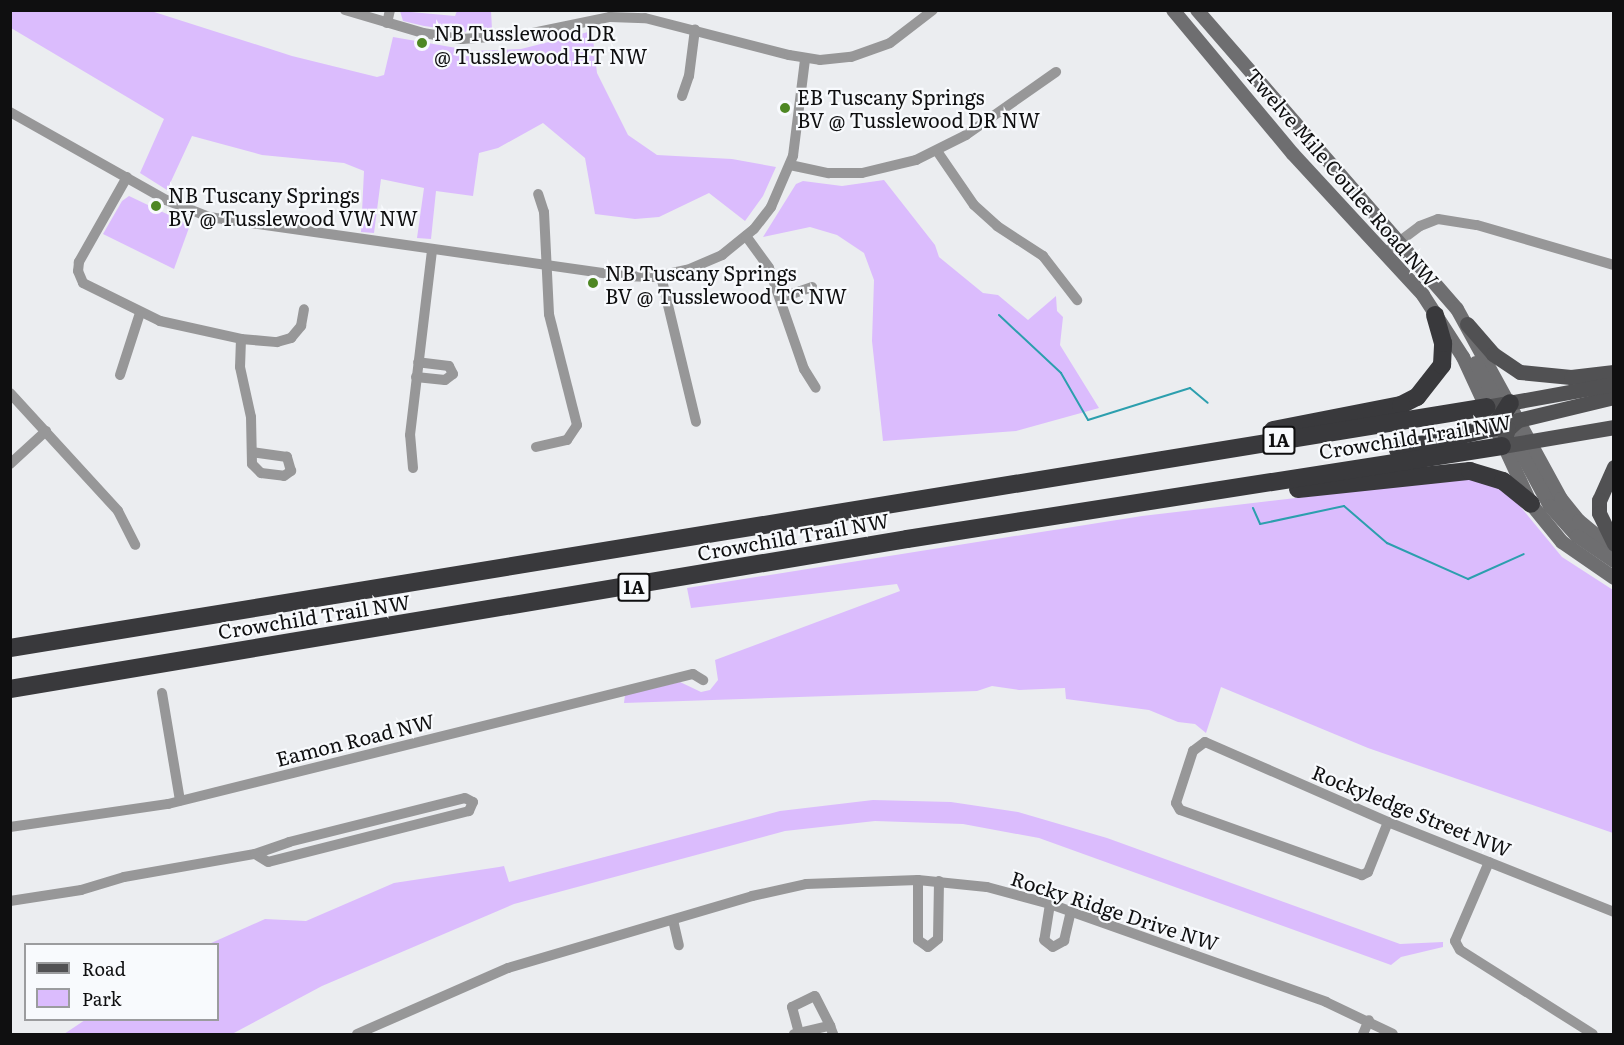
<!DOCTYPE html>
<html>
<head>
<meta charset="utf-8">
<style>
	body { margin:0 }
	#map { position:relative; width:1624px; height:1045px; overflow:hidden; background:#ebedf0; font-family:Literata,serif }
	div>[style] { position:absolute }
	[style*='--x'] { left:calc(var(--x)*1px); top:calc(var(--y)*1px); width:calc(var(--w)*1px); rotate:calc(var(--a)*1deg) }
	.green>* { inset:0; background:#dbbcfd }
	.stream>* { height:2px; margin:-1px; padding:0 1px; transform-origin:1px; border-radius:1px; background:#2c9fae }
	.street>* { height:10px; margin:-5px; padding:0 5px; transform-origin:5px; border-radius:5px; background:#979798 }
	.secondary>* { height:14px; margin:-7px; padding:0 7px; transform-origin:7px; border-radius:7px; background:#6e6e70 }
	.primary>* { height:15px; margin:-7.5px; padding:0 7.5px; transform-origin:7.5px; border-radius:7.5px; background:#515153 }
	.highway>* { height:18px; margin:-9px; padding:0 9px; transform-origin:9px; border-radius:9px; background:#39393c }
	.dots>* { width:16px; height:16px; translate:-50% -50%; box-sizing:border-box; border:3px solid #f8fafd; border-radius:50% }
	span { translate:-50% -50%; white-space:nowrap; text-align:center; line-height:1.15; -webkit-text-stroke:4.5px #f8fafd; paint-order:stroke }
	.shield-label span { padding:2px 4px; background:#f8fafd; border:2px solid; border-radius:4px; -webkit-text-stroke-width:0 }
	.shield-label { font-size:18px; color:#0f0f10; font-weight:700 }
	.poi-label { font-size:20px; color:#0f0f10 }
	.left { translate:0 -50%; text-align:left }
	.street-label { font-size:20px; color:#0f0f10 }
	.frame { position:absolute; inset:0; border:12px solid #0f0f10; pointer-events:none }
	.legend { position:absolute; left:24px; top:943px; width:195px; height:78px; box-sizing:border-box; background:#f8fafd; border:2px solid #9b9c9e; margin:0; padding:8px 10px; list-style:none; font-size:18px; color:#0f0f10 }
	.legend li { display:flex; align-items:center; gap:12px; height:30px }
	.legend b { width:30px; border:2px solid #9b9c9e }
</style>
</head>
<body>
<div id="map">
	<div class="green">
		<i style="clip-path:polygon(11px 10px,151px 11px,292px 56px,377px 77px,384px 75px,393px 37px,474px 51px,521px 49px,592px 31px,597px 73px,628px 135px,657px 155px,732px 159px,776px 167px,763px 196px,745px 221px,709px 193px,659px 217px,635px 219px,595px 214px,585px 158px,543px 123px,498px 148px,479px 153px,473px 196px,436px 191px,431px 239px,417px 238px,424px 188px,381px 179px,374px 233px,361px 232px,364px 171px,344px 163px,262px 155px,192px 136px,167px 190px,140px 173px,164px 119px,11px 28px)"></i>
		<i style="clip-path:polygon(400px 11px,455px 16px,457px 11px,491px 11px,492px 29px,468px 32px,424px 26px,403px 21px)"></i>
		<i style="clip-path:polygon(884px 180px,935px 245px,939px 257px,983px 293px,998px 295px,1028px 320px,1056px 296px,1057px 311px,1063px 317px,1060px 345px,1099px 408px,1016px 431px,883px 441px,872px 341px,874px 280px,864px 253px,837px 235px,810px 227px,763px 237px,796px 184px,803px 181px,842px 186px)"></i>
		<i style="clip-path:polygon(129px 196px,190px 225px,174px 269px,103px 234px,122px 201px)"></i>
		<i style="clip-path:polygon(1468px 478px,1497px 486px,1514px 499px,1562px 557px,1613px 590px,1613px 833px,1368px 748px,1221px 687px,1206px 733px,1195px 724px,1178px 722px,1149px 710px,1066px 699px,1065px 688px,1019px 690px,992px 686px,977px 691px,624px 703px,625px 695px,680px 682px,701px 692px,710px 690px,718px 680px,715px 660px,900px 591px,897px 584px,691px 608px,687px 588px,1142px 516px)"></i>
		<i style="clip-path:polygon(873px 800px,951px 802px,1018px 812px,1107px 838px,1400px 944px,1443px 942px,1443px 947px,1401px 957px,1391px 965px,1039px 838px,963px 824px,875px 821px,785px 831px,514px 904px,322px 986px,232px 1034px,64px 1034px,85px 1020px,218px 1020px,218px 944px,209px 944px,265px 919px,306px 921px,394px 883px,499px 867px,504px 866px,509px 882px,780px 811px)"></i>
	</div>
	<div class="stream">
		<i style="--x:999;--y:315;--w:85;--a:43.1"></i>
		<i style="--x:1061;--y:373;--w:54;--a:60.1"></i>
		<i style="--x:1088;--y:420;--w:107;--a:-17.4"></i>
		<i style="--x:1190;--y:388;--w:23;--a:40"></i>
		<i style="--x:1253;--y:508;--w:17;--a:66"></i>
		<i style="--x:1260;--y:524;--w:86;--a:-12.1"></i>
		<i style="--x:1344;--y:506;--w:57;--a:40.7"></i>
		<i style="--x:1387;--y:543;--w:89;--a:24"></i>
		<i style="--x:1468;--y:579;--w:61;--a:-24.1"></i>
	</div>
	<div class="street">
		<i style="--x:345;--y:10;--w:81;--a:16.4"></i>
		<i style="--x:423;--y:33;--w:39;--a:9"></i>
		<i style="--x:462;--y:39;--w:61;--a:-3.8"></i>
		<i style="--x:523;--y:35;--w:89;--a:-11.7"></i>
		<i style="--x:610;--y:17;--w:35;--a:2"></i>
		<i style="--x:645;--y:18;--w:149;--a:14.4"></i>
		<i style="--x:789;--y:55;--w:31;--a:9"></i>
		<i style="--x:820;--y:60;--w:31;--a:-6"></i>
		<i style="--x:851;--y:57;--w:41;--a:-19.7"></i>
		<i style="--x:890;--y:43;--w:54;--a:-37.5"></i>
		<i style="--x:387;--y:23;--w:13;--a:-77"></i>
		<i style="--x:682;--y:96;--w:21;--a:-71"></i>
		<i style="--x:689;--y:76;--w:47;--a:-82.7"></i>
		<i style="--x:10;--y:112;--w:179;--a:29.4"></i>
		<i style="--x:166;--y:200;--w:46;--a:21.6"></i>
		<i style="--x:209;--y:217;--w:417;--a:8.1"></i>
		<i style="--x:622;--y:276;--w:31;--a:2"></i>
		<i style="--x:653;--y:277;--w:35;--a:-12"></i>
		<i style="--x:687;--y:270;--w:38;--a:-23"></i>
		<i style="--x:722;--y:255;--w:41;--a:-39.1"></i>
		<i style="--x:754;--y:229;--w:28;--a:-52"></i>
		<i style="--x:771;--y:207;--w:56;--a:-66.7"></i>
		<i style="--x:793;--y:156;--w:98;--a:-82.9"></i>
		<i style="--x:937;--y:151;--w:65;--a:55.6"></i>
		<i style="--x:974;--y:205;--w:31;--a:42"></i>
		<i style="--x:997;--y:226;--w:55;--a:33.1"></i>
		<i style="--x:1043;--y:256;--w:56;--a:52.3"></i>
		<i style="--x:790;--y:165;--w:40;--a:12"></i>
		<i style="--x:829;--y:173;--w:33;--a:0"></i>
		<i style="--x:862;--y:173;--w:56;--a:-13.5"></i>
		<i style="--x:916;--y:160;--w:56;--a:-26.6"></i>
		<i style="--x:966;--y:135;--w:110;--a:-35"></i>
		<i style="--x:127;--y:177;--w:98;--a:119.5"></i>
		<i style="--x:79;--y:262;--w:9;--a:96"></i>
		<i style="--x:78;--y:271;--w:13;--a:67"></i>
		<i style="--x:83;--y:283;--w:86;--a:26.3"></i>
		<i style="--x:160;--y:321;--w:83;--a:12.5"></i>
		<i style="--x:241;--y:339;--w:36;--a:5"></i>
		<i style="--x:277;--y:342;--w:15;--a:-16"></i>
		<i style="--x:291;--y:338;--w:16;--a:-50"></i>
		<i style="--x:301;--y:326;--w:17;--a:-80"></i>
		<i style="--x:746;--y:236;--w:39;--a:54"></i>
		<i style="--x:769;--y:268;--w:107;--a:70.9"></i>
		<i style="--x:804;--y:369;--w:22;--a:58"></i>
		<i style="--x:1384;--y:253;--w:45;--a:-36.9"></i>
		<i style="--x:1420;--y:226;--w:19;--a:-21"></i>
		<i style="--x:1438;--y:219;--w:39;--a:9"></i>
		<i style="--x:1477;--y:225;--w:143;--a:16.3"></i>
		<i style="--x:661;--y:276;--w:150;--a:76.5"></i>
		<i style="--x:780;--y:298;--w:34;--a:-19"></i>
		<i style="--x:241;--y:339;--w:28;--a:92"></i>
		<i style="--x:240;--y:367;--w:51;--a:77.6"></i>
		<i style="--x:251;--y:417;--w:47;--a:88.8"></i>
		<i style="--x:252;--y:464;--w:13;--a:45"></i>
		<i style="--x:261;--y:473;--w:23;--a:7"></i>
		<i style="--x:284;--y:476;--w:9;--a:-36"></i>
		<i style="--x:291;--y:471;--w:15;--a:-106"></i>
		<i style="--x:287;--y:457;--w:35;--a:-172"></i>
		<i style="--x:120;--y:375;--w:65;--a:-72.1"></i>
		<i style="--x:416;--y:377;--w:29;--a:6"></i>
		<i style="--x:445;--y:380;--w:10;--a:-37"></i>
		<i style="--x:453;--y:374;--w:9;--a:-117"></i>
		<i style="--x:449;--y:366;--w:31;--a:-173"></i>
		<i style="--x:10;--y:393;--w:160;--a:47.5"></i>
		<i style="--x:118;--y:511;--w:38;--a:63"></i>
		<i style="--x:536;--y:447;--w:32;--a:-13"></i>
		<i style="--x:567;--y:440;--w:18;--a:-56"></i>
		<i style="--x:577;--y:425;--w:114;--a:-104.2"></i>
		<i style="--x:549;--y:314;--w:102;--a:-92.8"></i>
		<i style="--x:544;--y:212;--w:19;--a:-108"></i>
		<i style="--x:10;--y:464;--w:49;--a:-42.5"></i>
		<i style="--x:413;--y:468;--w:33;--a:-95"></i>
		<i style="--x:410;--y:435;--w:186;--a:-83.2"></i>
		<i style="--x:162;--y:693;--w:109;--a:80.5"></i>
		<i style="--x:1388;--y:822;--w:54;--a:111.8"></i>
		<i style="--x:1368;--y:872;--w:7;--a:153"></i>
		<i style="--x:1362;--y:875;--w:193;--a:-160.3"></i>
		<i style="--x:1180;--y:810;--w:8;--a:-120"></i>
		<i style="--x:1176;--y:803;--w:55;--a:-71.9"></i>
		<i style="--x:1193;--y:751;--w:15;--a:-37"></i>
		<i style="--x:1205;--y:742;--w:200;--a:23.6"></i>
		<i style="--x:1388;--y:822;--w:243;--a:21.7"></i>
		<i style="--x:10;--y:827;--w:160;--a:-8.3"></i>
		<i style="--x:168;--y:804;--w:541;--a:-13.91"></i>
		<i style="--x:693;--y:674;--w:12;--a:31"></i>
		<i style="--x:1489;--y:862;--w:86;--a:113.3"></i>
		<i style="--x:1455;--y:941;--w:10;--a:61"></i>
		<i style="--x:1460;--y:950;--w:157;--a:32.3"></i>
		<i style="--x:918;--y:880;--w:60;--a:90"></i>
		<i style="--x:918;--y:940;--w:12;--a:35"></i>
		<i style="--x:928;--y:947;--w:13;--a:-39"></i>
		<i style="--x:938;--y:939;--w:58;--a:-89"></i>
		<i style="--x:10;--y:901;--w:72;--a:-8.8"></i>
		<i style="--x:81;--y:890;--w:45;--a:-16.8"></i>
		<i style="--x:124;--y:877;--w:133;--a:-10"></i>
		<i style="--x:255;--y:854;--w:36;--a:-19"></i>
		<i style="--x:289;--y:842;--w:181;--a:-14"></i>
		<i style="--x:465;--y:798;--w:9;--a:27"></i>
		<i style="--x:473;--y:802;--w:10;--a:114"></i>
		<i style="--x:469;--y:811;--w:207;--a:165.8"></i>
		<i style="--x:268;--y:862;--w:15;--a:-148"></i>
		<i style="--x:1050;--y:904;--w:36;--a:99"></i>
		<i style="--x:1044;--y:940;--w:11;--a:38"></i>
		<i style="--x:1053;--y:947;--w:13;--a:-29"></i>
		<i style="--x:1064;--y:941;--w:31;--a:-77"></i>
		<i style="--x:673;--y:920;--w:26;--a:77"></i>
		<i style="--x:799;--y:1033;--w:27;--a:-105"></i>
		<i style="--x:792;--y:1007;--w:25;--a:-26"></i>
		<i style="--x:815;--y:996;--w:34;--a:63"></i>
		<i style="--x:357;--y:1034;--w:165;--a:-23.6"></i>
		<i style="--x:508;--y:968;--w:254;--a:-16.4"></i>
		<i style="--x:752;--y:896;--w:55;--a:-12.5"></i>
		<i style="--x:806;--y:884;--w:112;--a:-2"></i>
		<i style="--x:918;--y:880;--w:69;--a:5.8"></i>
		<i style="--x:987;--y:887;--w:65;--a:15.1"></i>
		<i style="--x:1050;--y:904;--w:293;--a:19.5"></i>
		<i style="--x:1326;--y:1002;--w:74;--a:25.5"></i>
		<i style="--x:794;--y:1034;--w:37;--a:-13"></i>
		<i style="--x:830;--y:1026;--w:9;--a:69"></i>
		<i style="--x:1363;--y:1034;--w:15;--a:-67"></i>
	</div>
	<div class="secondary">
		<i style="--x:1173;--y:10;--w:187;--a:50.2"></i>
		<i style="--x:1293;--y:154;--w:192;--a:47.3"></i>
		<i style="--x:1423;--y:295;--w:74;--a:57.2"></i>
		<i style="--x:1463;--y:357;--w:162;--a:65.2"></i>
		<i style="--x:1531;--y:504;--w:49;--a:50.8"></i>
		<i style="--x:1562;--y:542;--w:63;--a:34.7"></i>
		<i style="--x:1197;--y:10;--w:396;--a:49"></i>
		<i style="--x:1457;--y:309;--w:217;--a:61.3"></i>
		<i style="--x:1561;--y:499;--w:28;--a:51"></i>
		<i style="--x:1579;--y:521;--w:45;--a:39.6"></i>
		<i style="--x:1476;--y:363;--w:56;--a:61.1"></i>
		<i style="--x:1512;--y:436;--w:80;--a:61.5"></i>
		<i style="--x:1550;--y:506;--w:40;--a:48"></i>
		<i style="--x:1577;--y:536;--w:45;--a:34"></i>
	</div>
	<div class="primary">
		<i style="--x:1467;--y:324;--w:40;--a:49"></i>
		<i style="--x:1493;--y:354;--w:32;--a:34"></i>
		<i style="--x:1520;--y:372;--w:51;--a:5.6"></i>
		<i style="--x:1571;--y:377;--w:43;--a:-6.6"></i>
		<i style="--x:1614;--y:397;--w:99;--a:166.5"></i>
		<i style="--x:1518;--y:420;--w:13;--a:138"></i>
		<i style="--x:1508;--y:429;--w:18;--a:109"></i>
		<i style="--x:1502;--y:446;--w:114;--a:-9.6"></i>
		<i style="--x:1486;--y:407;--w:130;--a:-10.2"></i>
		<i style="--x:1614;--y:467;--w:36;--a:114"></i>
		<i style="--x:1599;--y:500;--w:13;--a:90"></i>
		<i style="--x:1599;--y:513;--w:34;--a:64"></i>
	</div>
	<div class="highway">
		<i style="--x:1273;--y:430;--w:130;--a:-11.1"></i>
		<i style="--x:1401;--y:405;--w:18;--a:-27"></i>
		<i style="--x:1417;--y:397;--w:41;--a:-52"></i>
		<i style="--x:1442;--y:365;--w:22;--a:-87"></i>
		<i style="--x:1443;--y:343;--w:29;--a:-106"></i>
		<i style="--x:1398;--y:450;--w:100;--a:-13.3"></i>
		<i style="--x:1495;--y:427;--w:28;--a:-58"></i>
		<i style="--x:1298;--y:489;--w:173;--a:-6"></i>
		<i style="--x:1470;--y:471;--w:34;--a:17"></i>
		<i style="--x:1503;--y:481;--w:36;--a:39"></i>
		<i style="--x:10;--y:648;--w:1496;--a:-9.27"></i>
		<i style="--x:10;--y:689;--w:909;--a:-9.49"></i>
		<i style="--x:907;--y:539;--w:602;--a:-8.88"></i>
	</div>
	<div class="dots">
		<i style="left:422px;top:43px;background:#4e8723"></i>
		<i style="left:785px;top:108px;background:#4e8723"></i>
		<i style="left:156px;top:206px;background:#4e8723"></i>
		<i style="left:593px;top:283px;background:#4e8723"></i>
	</div>
	<div class="shield-label">
		<span style="left:1279px;top:440px">1A</span>
		<span style="left:634px;top:587px">1A</span>
	</div>
	<div class="poi-label">
		<span class="left" style="left:434px;top:44px">NB Tusslewood DR<br>@ Tusslewood HT NW</span>
		<span class="left" style="left:797px;top:108px">EB Tuscany Springs<br>BV @ Tusslewood DR NW</span>
		<span class="left" style="left:168px;top:206px">NB Tuscany Springs<br>BV @ Tusslewood VW NW</span>
		<span class="left" style="left:605px;top:284px">NB Tuscany Springs<br>BV @ Tusslewood TC NW</span>
	</div>
	<div class="street-label">
		<span style="left:1343px;top:177px;rotate:49deg">Twelve Mile Coulee Road NW</span>
		<span style="left:1415px;top:436px;rotate:-9deg">Crowchild Trail NW</span>
		<span style="left:793px;top:536px;rotate:-10deg">Crowchild Trail NW</span>
		<span style="left:314px;top:616px;rotate:-9deg">Crowchild Trail NW</span>
		<span style="left:355px;top:739px;rotate:-14deg">Eamon Road NW</span>
		<span style="left:1412px;top:810px;rotate:22deg">Rockyledge Street NW</span>
		<span style="left:1115px;top:910px;rotate:18deg">Rocky Ridge Drive NW</span>
	</div>
	<div class="frame"></div>
	<ul class="legend">
	<li><b style="height:8px;background:#515153"></b>Road</li>
	<li><b style="height:16px;background:#dbbcfd"></b>Park</li>
	</ul>
</div>
</body>
</html>
